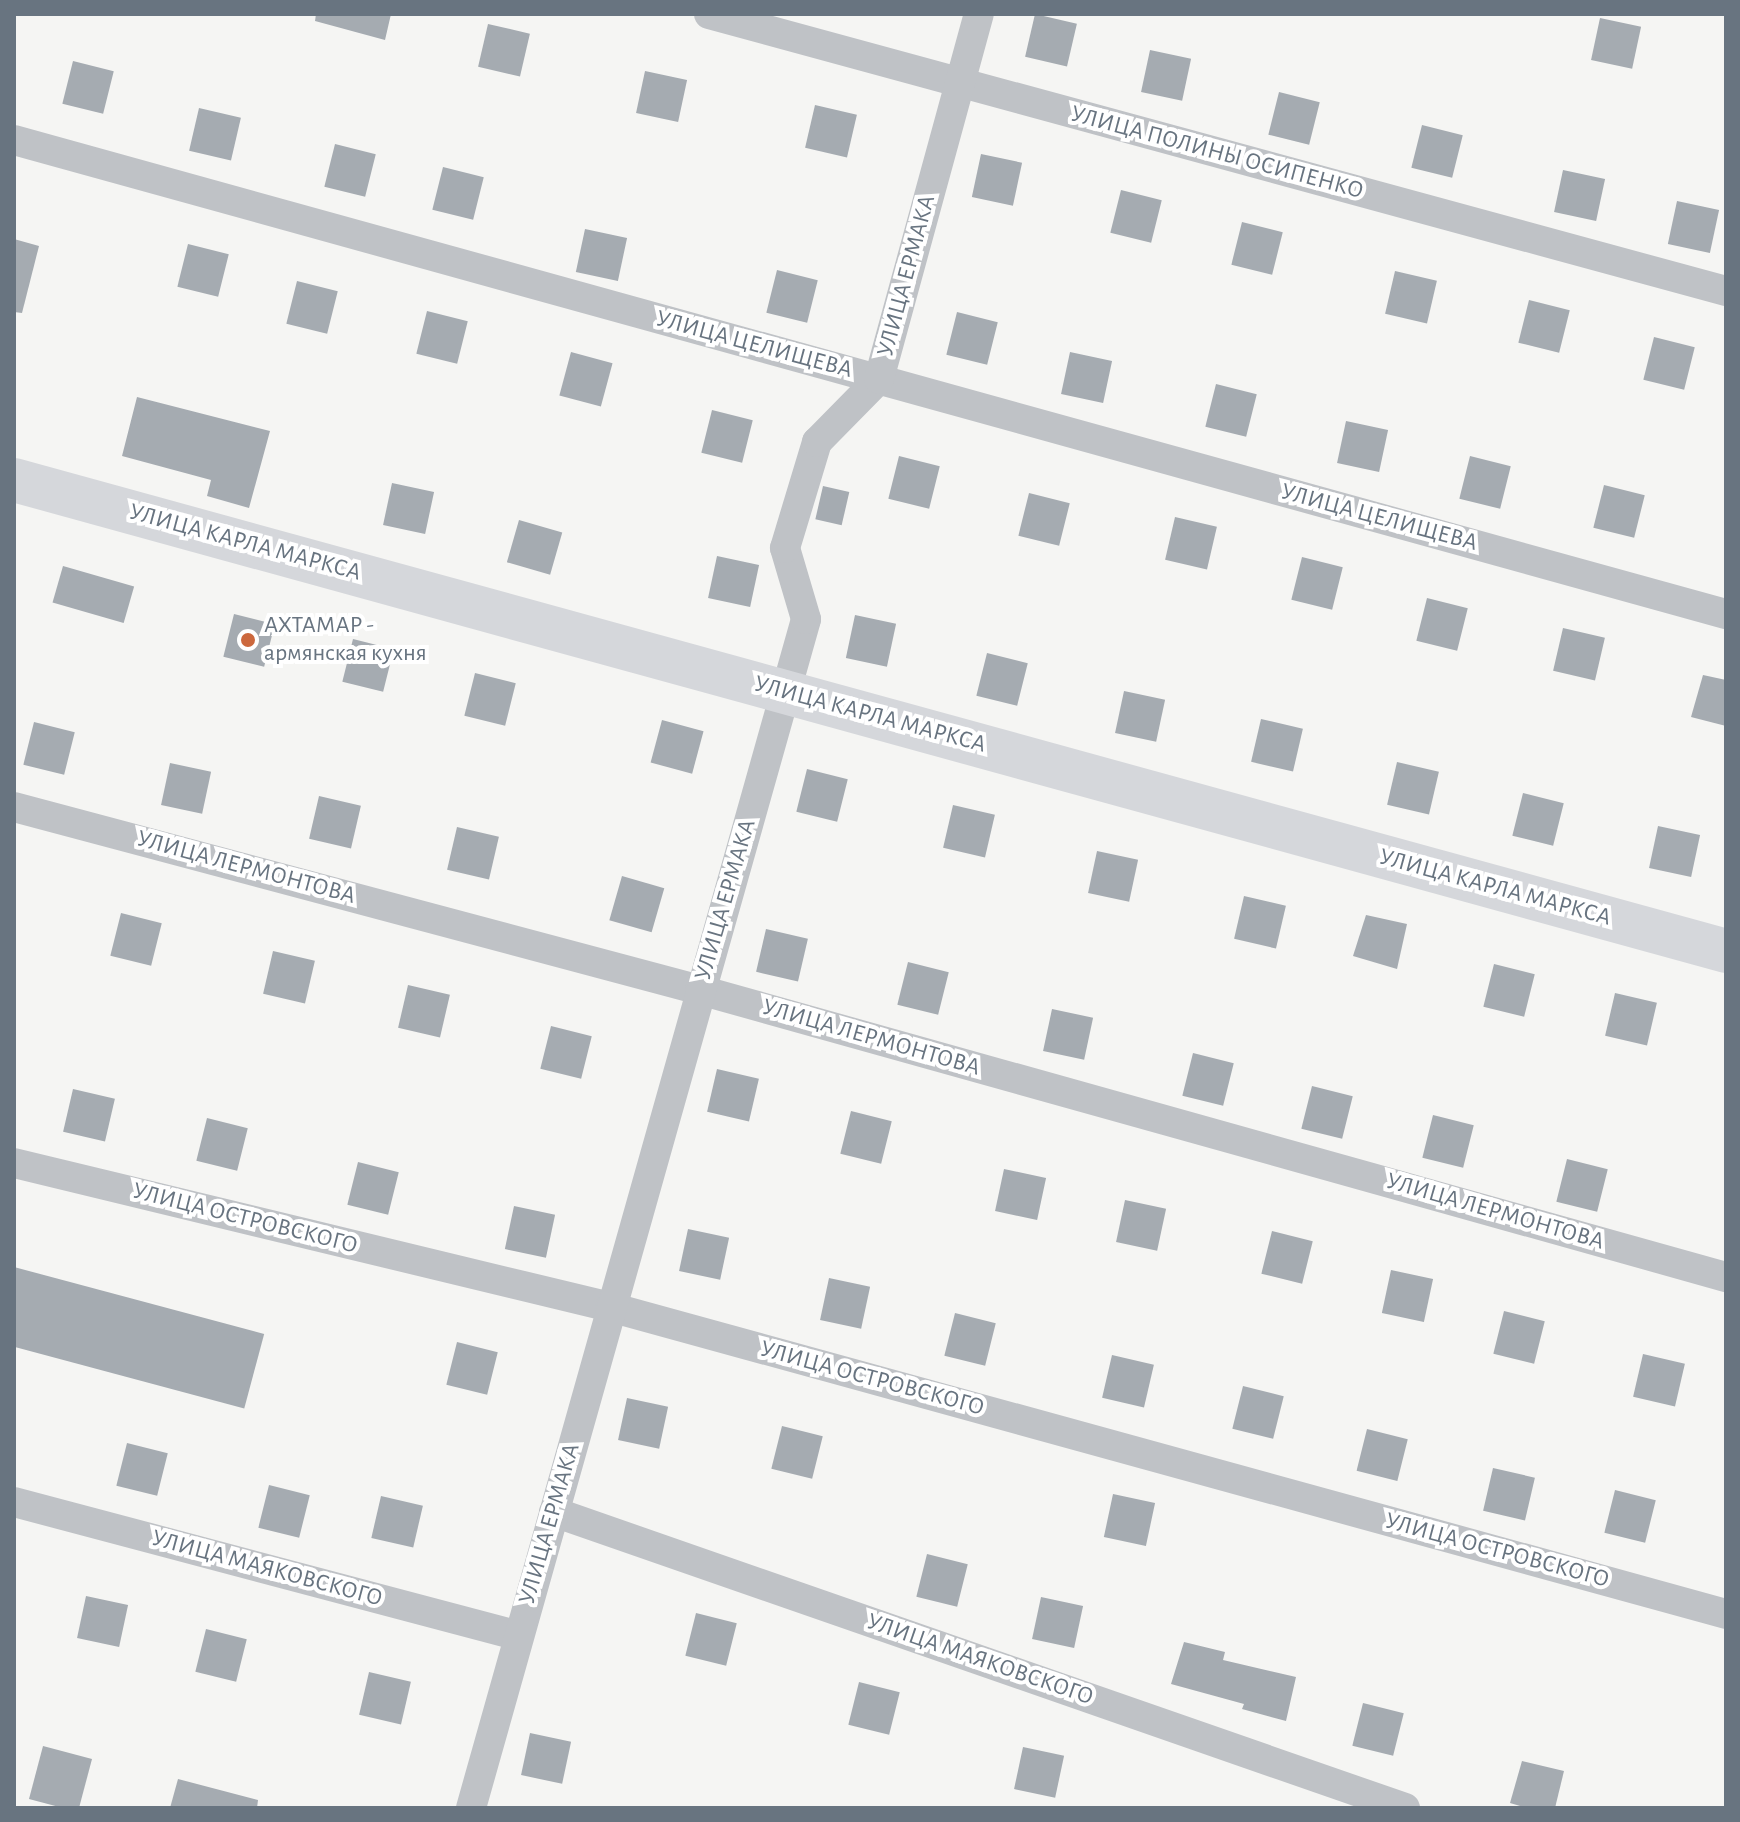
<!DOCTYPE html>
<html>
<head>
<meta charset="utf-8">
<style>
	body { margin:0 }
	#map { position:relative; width:1740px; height:1822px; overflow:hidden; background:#f5f5f3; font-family:"Alegreya Sans",sans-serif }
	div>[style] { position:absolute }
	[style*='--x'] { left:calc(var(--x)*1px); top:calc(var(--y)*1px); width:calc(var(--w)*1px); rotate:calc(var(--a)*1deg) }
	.building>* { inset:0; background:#a5abb1; transform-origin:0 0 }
	.street>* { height:30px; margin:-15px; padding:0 15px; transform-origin:15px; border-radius:15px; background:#bfc2c6 }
	.secondary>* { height:44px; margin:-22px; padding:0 22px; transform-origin:22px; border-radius:22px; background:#d5d7db }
	.dots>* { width:22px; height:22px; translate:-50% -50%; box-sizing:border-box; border:4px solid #fff; border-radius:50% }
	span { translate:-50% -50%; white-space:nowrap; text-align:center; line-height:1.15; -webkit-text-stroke:8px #fff; paint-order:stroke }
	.street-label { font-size:24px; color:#687480 }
	.poi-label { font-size:24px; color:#687480 }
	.left { translate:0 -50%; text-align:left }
	.frame { position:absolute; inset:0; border:16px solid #687480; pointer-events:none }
</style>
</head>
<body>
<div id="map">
	<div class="building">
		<i style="clip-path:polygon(316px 14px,391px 14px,385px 40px,315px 21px)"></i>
		<i style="left:1035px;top:14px;width:43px;height:44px;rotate:13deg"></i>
		<i style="left:1600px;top:18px;width:42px;height:43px;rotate:12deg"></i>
		<i style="left:488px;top:24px;width:43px;height:44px;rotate:13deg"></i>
		<i style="left:1150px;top:50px;width:42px;height:43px;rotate:12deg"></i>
		<i style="left:73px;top:61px;width:42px;height:44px;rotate:14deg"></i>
		<i style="left:645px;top:71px;width:43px;height:43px;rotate:12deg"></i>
		<i style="left:1279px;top:92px;width:42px;height:44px;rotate:14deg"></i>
		<i style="left:815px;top:105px;width:43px;height:44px;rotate:13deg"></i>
		<i style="left:199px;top:108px;width:43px;height:44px;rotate:13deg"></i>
		<i style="left:1422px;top:125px;width:42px;height:44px;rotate:14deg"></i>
		<i style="left:335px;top:144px;width:42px;height:44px;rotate:14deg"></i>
		<i style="left:981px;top:154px;width:42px;height:44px;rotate:12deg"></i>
		<i style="left:443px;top:167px;width:42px;height:44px;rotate:14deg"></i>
		<i style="left:1563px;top:170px;width:43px;height:43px;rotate:12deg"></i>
		<i style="left:1121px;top:190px;width:42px;height:44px;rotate:14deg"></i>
		<i style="left:1677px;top:201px;width:43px;height:44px;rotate:12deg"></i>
		<i style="left:1242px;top:222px;width:42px;height:44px;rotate:14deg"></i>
		<i style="left:585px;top:229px;width:43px;height:44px;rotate:12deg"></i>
		<i style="clip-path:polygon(14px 239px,39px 246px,22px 313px,14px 312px)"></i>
		<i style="left:188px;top:244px;width:42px;height:44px;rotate:14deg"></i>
		<i style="left:777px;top:270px;width:42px;height:44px;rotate:14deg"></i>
		<i style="left:1395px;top:271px;width:43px;height:44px;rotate:13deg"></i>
		<i style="left:297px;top:281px;width:42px;height:44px;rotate:14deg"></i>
		<i style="left:1529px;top:300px;width:42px;height:44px;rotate:14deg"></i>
		<i style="left:427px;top:311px;width:42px;height:44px;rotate:14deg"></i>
		<i style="left:957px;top:312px;width:42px;height:44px;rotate:14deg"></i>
		<i style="left:1654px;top:337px;width:42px;height:44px;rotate:14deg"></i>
		<i style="left:571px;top:352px;width:43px;height:45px;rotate:15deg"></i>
		<i style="left:1070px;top:352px;width:43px;height:43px;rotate:12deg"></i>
		<i style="left:1216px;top:384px;width:42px;height:44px;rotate:14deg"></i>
		<i style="clip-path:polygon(137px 397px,270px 431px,249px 508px,207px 496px,211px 480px,122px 456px)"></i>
		<i style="left:712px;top:410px;width:42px;height:44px;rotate:14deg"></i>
		<i style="left:1346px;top:421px;width:43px;height:43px;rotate:12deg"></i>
		<i style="left:899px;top:456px;width:42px;height:44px;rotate:14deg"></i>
		<i style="left:1470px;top:456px;width:42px;height:44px;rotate:14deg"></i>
		<i style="left:392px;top:483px;width:43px;height:43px;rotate:12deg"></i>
		<i style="left:1604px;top:485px;width:42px;height:44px;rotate:14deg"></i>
		<i style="left:823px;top:486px;width:27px;height:34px;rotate:13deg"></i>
		<i style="left:1029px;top:493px;width:42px;height:44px;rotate:14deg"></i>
		<i style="left:1175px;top:517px;width:43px;height:44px;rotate:13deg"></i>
		<i style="left:519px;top:520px;width:45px;height:44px;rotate:16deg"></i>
		<i style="left:717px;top:556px;width:43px;height:43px;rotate:12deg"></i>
		<i style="left:1302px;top:557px;width:42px;height:44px;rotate:14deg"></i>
		<i style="left:63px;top:566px;width:74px;height:38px;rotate:16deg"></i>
		<i style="left:1427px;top:598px;width:42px;height:44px;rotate:14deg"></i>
		<i style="left:234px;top:614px;width:42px;height:44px;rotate:14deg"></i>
		<i style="left:855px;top:615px;width:42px;height:44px;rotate:12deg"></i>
		<i style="left:1563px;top:628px;width:43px;height:44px;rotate:13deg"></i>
		<i style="left:353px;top:639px;width:42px;height:44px;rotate:14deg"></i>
		<i style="left:987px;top:653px;width:42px;height:44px;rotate:14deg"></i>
		<i style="left:475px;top:673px;width:42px;height:44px;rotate:14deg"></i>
		<i style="clip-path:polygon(1703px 675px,1726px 680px,1726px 726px,1691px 717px)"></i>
		<i style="left:1124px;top:691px;width:42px;height:43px;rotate:12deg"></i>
		<i style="left:1261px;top:719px;width:43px;height:44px;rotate:13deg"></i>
		<i style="left:662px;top:720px;width:43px;height:44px;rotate:15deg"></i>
		<i style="left:34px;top:722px;width:42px;height:44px;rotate:14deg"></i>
		<i style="left:1397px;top:762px;width:43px;height:44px;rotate:13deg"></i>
		<i style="left:170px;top:763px;width:42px;height:43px;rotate:12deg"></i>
		<i style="left:807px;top:769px;width:42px;height:44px;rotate:14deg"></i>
		<i style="left:1523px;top:793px;width:42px;height:44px;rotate:14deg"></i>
		<i style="left:319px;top:796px;width:43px;height:44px;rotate:13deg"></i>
		<i style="left:953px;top:805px;width:43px;height:44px;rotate:13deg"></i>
		<i style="left:1658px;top:826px;width:43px;height:43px;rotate:12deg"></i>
		<i style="left:457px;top:827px;width:43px;height:44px;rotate:13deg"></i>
		<i style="left:1097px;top:851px;width:42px;height:43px;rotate:12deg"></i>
		<i style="left:622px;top:876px;width:44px;height:46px;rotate:16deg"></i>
		<i style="left:1244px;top:896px;width:43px;height:44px;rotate:13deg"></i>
		<i style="left:121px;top:913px;width:42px;height:44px;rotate:14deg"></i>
		<i style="clip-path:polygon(1366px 915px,1407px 924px,1397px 969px,1353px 956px)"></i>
		<i style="left:766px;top:929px;width:43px;height:44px;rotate:13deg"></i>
		<i style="left:273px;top:951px;width:43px;height:44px;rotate:13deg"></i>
		<i style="left:908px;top:962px;width:42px;height:44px;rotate:14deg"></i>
		<i style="left:1494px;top:964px;width:42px;height:44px;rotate:14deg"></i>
		<i style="left:408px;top:985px;width:43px;height:44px;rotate:13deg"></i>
		<i style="left:1615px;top:993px;width:43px;height:44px;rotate:13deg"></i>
		<i style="left:1052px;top:1009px;width:42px;height:43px;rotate:12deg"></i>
		<i style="left:551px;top:1026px;width:42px;height:44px;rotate:14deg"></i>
		<i style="left:1193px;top:1053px;width:42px;height:44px;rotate:14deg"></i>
		<i style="left:717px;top:1069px;width:43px;height:44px;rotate:13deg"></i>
		<i style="left:1312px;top:1086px;width:42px;height:44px;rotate:14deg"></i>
		<i style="left:73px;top:1089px;width:43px;height:44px;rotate:13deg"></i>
		<i style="left:851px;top:1111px;width:42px;height:44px;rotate:14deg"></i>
		<i style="left:1433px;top:1115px;width:42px;height:44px;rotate:14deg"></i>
		<i style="left:207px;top:1118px;width:42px;height:44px;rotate:14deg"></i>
		<i style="left:1567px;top:1159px;width:42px;height:44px;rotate:14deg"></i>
		<i style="left:358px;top:1162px;width:42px;height:44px;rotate:14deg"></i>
		<i style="left:1004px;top:1169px;width:43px;height:43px;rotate:12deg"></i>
		<i style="left:1125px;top:1200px;width:42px;height:43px;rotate:12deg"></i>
		<i style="left:514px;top:1206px;width:42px;height:44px;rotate:12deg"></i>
		<i style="left:688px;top:1229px;width:42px;height:43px;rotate:12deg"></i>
		<i style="left:1272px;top:1231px;width:42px;height:44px;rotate:14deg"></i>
		<i style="left:14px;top:1267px;width:259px;height:77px;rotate:15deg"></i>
		<i style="left:1391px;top:1270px;width:43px;height:44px;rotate:12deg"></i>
		<i style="left:829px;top:1278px;width:42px;height:43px;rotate:12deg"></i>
		<i style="left:1504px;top:1311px;width:42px;height:44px;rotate:14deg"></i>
		<i style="left:955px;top:1313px;width:42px;height:44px;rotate:14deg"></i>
		<i style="left:457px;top:1342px;width:42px;height:44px;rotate:14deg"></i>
		<i style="left:1643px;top:1354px;width:43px;height:44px;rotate:13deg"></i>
		<i style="left:1112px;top:1355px;width:43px;height:44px;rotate:13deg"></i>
		<i style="left:1243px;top:1386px;width:42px;height:44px;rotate:14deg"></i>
		<i style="left:627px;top:1398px;width:42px;height:43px;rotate:12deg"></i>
		<i style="left:782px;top:1426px;width:42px;height:44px;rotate:14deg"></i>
		<i style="left:1367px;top:1429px;width:42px;height:43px;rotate:14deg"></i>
		<i style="left:127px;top:1443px;width:42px;height:44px;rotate:14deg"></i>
		<i style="left:1493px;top:1468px;width:43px;height:44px;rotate:13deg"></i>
		<i style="left:269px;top:1485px;width:42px;height:44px;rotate:14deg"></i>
		<i style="left:1615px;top:1490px;width:42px;height:44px;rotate:14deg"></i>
		<i style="left:1113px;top:1494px;width:43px;height:44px;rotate:12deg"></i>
		<i style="left:381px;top:1496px;width:43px;height:43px;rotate:13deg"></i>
		<i style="left:927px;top:1554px;width:42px;height:44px;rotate:14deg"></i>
		<i style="left:86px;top:1596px;width:43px;height:43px;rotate:12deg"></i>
		<i style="left:1041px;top:1597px;width:43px;height:43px;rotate:12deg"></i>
		<i style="left:696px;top:1613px;width:42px;height:44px;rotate:14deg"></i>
		<i style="left:206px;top:1629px;width:42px;height:44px;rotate:14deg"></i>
		<i style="clip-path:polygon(1184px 1642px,1225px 1652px,1223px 1660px,1296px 1677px,1286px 1721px,1242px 1709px,1244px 1704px,1171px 1684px)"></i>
		<i style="left:369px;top:1672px;width:43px;height:44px;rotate:13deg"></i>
		<i style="left:859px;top:1682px;width:42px;height:44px;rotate:14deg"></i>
		<i style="left:1363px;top:1703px;width:42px;height:44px;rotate:14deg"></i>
		<i style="left:530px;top:1733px;width:42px;height:43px;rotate:12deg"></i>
		<i style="clip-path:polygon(43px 1746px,92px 1759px,79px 1808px,63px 1808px,29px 1799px)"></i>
		<i style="left:1023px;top:1747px;width:42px;height:43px;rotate:12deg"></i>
		<i style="clip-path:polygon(1522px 1761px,1564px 1771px,1555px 1808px,1527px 1808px,1510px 1803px)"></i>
		<i style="clip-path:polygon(178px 1779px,258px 1800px,257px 1808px,170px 1808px)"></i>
	</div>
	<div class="street">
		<i style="--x:709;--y:14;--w:1054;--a:15.24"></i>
		<i style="--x:14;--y:140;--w:1776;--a:15.48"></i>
		<i style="--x:14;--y:807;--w:710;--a:14.94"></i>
		<i style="--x:700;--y:990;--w:1065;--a:15.63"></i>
		<i style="--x:14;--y:1163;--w:613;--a:13.58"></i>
		<i style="--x:610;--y:1307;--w:1157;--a:15.38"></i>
		<i style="--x:14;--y:1502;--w:522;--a:14.86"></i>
		<i style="--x:554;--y:1512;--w:901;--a:19.18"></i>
		<i style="--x:471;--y:1808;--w:1235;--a:-74.26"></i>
		<i style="--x:806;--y:619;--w:74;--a:-106.5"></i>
		<i style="--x:785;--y:548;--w:111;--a:-73.2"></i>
		<i style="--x:817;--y:442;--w:88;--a:-45.5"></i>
		<i style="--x:879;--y:379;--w:378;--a:-74.7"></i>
	</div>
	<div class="secondary">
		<i style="--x:14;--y:480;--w:1776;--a:15.38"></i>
	</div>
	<div class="dots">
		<i style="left:248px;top:640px;background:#cc683d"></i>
	</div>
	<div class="street-label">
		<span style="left:1217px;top:153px;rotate:15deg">УЛИЦА ПОЛИНЫ ОСИПЕНКО</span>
		<span style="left:907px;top:276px;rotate:-75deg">УЛИЦА ЕРМАКА</span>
		<span style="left:754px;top:345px;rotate:15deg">УЛИЦА ЦЕЛИЩЕВА</span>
		<span style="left:1379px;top:518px;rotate:15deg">УЛИЦА ЦЕЛИЩЕВА</span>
		<span style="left:245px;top:543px;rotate:15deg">УЛИЦА КАРЛА МАРКСА</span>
		<span style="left:870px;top:715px;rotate:15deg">УЛИЦА КАРЛА МАРКСА</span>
		<span style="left:246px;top:868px;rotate:15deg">УЛИЦА ЛЕРМОНТОВА</span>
		<span style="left:1495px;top:888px;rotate:15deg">УЛИЦА КАРЛА МАРКСА</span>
		<span style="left:726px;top:900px;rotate:-74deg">УЛИЦА ЕРМАКА</span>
		<span style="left:871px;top:1038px;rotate:16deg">УЛИЦА ЛЕРМОНТОВА</span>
		<span style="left:1495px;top:1212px;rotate:16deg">УЛИЦА ЛЕРМОНТОВА</span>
		<span style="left:245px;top:1219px;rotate:14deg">УЛИЦА ОСТРОВСКОГО</span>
		<span style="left:872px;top:1379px;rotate:15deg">УЛИЦА ОСТРОВСКОГО</span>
		<span style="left:550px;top:1524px;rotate:-74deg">УЛИЦА ЕРМАКА</span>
		<span style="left:1497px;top:1551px;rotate:15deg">УЛИЦА ОСТРОВСКОГО</span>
		<span style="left:267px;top:1569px;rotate:15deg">УЛИЦА МАЯКОВСКОГО</span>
		<span style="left:980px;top:1660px;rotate:19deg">УЛИЦА МАЯКОВСКОГО</span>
	</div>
	<div class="poi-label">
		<span class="left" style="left:264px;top:640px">АХТАМАР -<br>армянская кухня</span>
	</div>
	<div class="frame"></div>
</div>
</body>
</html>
